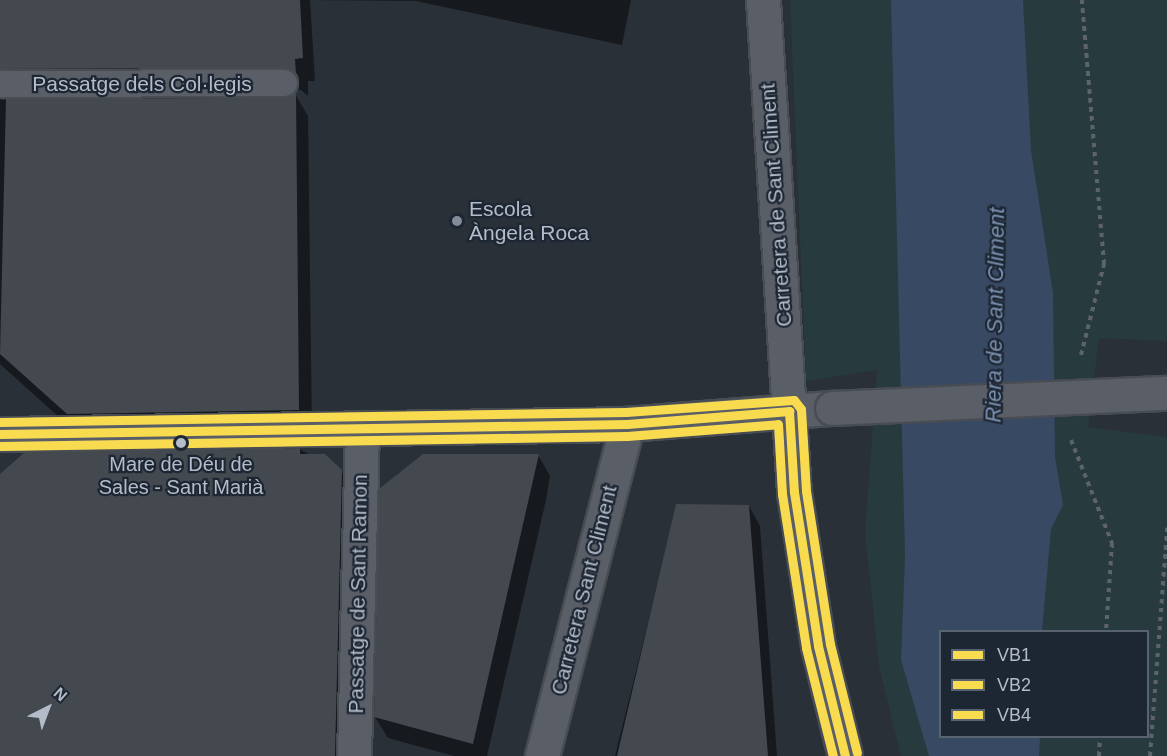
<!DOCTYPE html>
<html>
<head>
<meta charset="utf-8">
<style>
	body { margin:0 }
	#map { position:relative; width:1167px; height:756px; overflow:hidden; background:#2a3038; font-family:Helvetica,sans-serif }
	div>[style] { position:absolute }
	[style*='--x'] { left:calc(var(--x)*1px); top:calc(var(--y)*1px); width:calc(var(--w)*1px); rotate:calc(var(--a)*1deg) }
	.green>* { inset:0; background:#273a3e }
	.water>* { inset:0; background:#384963 }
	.shadow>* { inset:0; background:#0007 }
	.building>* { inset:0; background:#444950 }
	.path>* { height:4px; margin-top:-2px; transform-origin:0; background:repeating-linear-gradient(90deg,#5d636a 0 4.5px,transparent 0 9px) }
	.roads { filter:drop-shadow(2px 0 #484c53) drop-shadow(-2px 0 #484c53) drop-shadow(0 2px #484c53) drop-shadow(0 -2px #484c53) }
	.service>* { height:26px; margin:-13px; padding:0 13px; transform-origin:13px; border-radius:13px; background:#5a5e66 }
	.pedestrian>* { height:33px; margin:-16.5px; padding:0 16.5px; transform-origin:16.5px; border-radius:16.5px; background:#5a5e66 }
	.minor>* { height:33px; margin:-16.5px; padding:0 16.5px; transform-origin:16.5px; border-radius:16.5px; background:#5a5e66 }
	.tertiary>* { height:33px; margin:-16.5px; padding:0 16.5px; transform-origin:16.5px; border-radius:16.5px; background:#5a5e66 }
	.bridges { filter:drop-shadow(2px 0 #484c53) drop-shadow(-2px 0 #484c53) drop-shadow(0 2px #484c53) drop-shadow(0 -2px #484c53) }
	.minor-bridge>* { height:33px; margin:-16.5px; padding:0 16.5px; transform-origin:16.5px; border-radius:16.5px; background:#5a5e66 }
	.bus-1>* { height:9px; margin:-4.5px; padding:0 4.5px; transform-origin:4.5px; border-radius:4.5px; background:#f9db4f }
	.bus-2>* { height:9px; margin:-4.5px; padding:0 4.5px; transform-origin:4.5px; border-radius:4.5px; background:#f9db4f }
	.bus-3>* { height:9px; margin:-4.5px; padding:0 4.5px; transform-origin:4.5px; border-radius:4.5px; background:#f9db4f }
	.dots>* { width:16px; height:16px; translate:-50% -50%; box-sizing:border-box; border:3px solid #1d2633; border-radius:50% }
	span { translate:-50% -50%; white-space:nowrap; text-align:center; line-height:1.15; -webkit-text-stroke:4.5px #1d2633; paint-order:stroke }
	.bus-label { font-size:20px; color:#b4bcc9 }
	.street-label { font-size:21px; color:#b4bcc9 }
	.poi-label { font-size:21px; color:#b4bcc9 }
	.left { translate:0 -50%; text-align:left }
	.water-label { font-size:22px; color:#7c92b1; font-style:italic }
	.legend { position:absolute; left:939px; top:630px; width:210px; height:108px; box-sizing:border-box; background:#1d2633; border:2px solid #59626f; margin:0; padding:8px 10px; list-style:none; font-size:18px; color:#b4bcc9 }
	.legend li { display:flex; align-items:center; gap:12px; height:30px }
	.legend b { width:30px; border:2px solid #59626f }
	.north { position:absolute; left:18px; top:678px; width:60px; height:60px; -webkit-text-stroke:4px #1d2633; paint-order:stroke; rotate:42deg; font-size:16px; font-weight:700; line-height:24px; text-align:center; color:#b4bcc9 }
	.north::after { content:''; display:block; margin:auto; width:21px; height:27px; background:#b4bcc9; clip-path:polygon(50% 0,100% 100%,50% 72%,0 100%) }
</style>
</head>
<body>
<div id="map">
	<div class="green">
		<i style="clip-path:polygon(evenodd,790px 0,1167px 0,1167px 341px,1099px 338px,1088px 427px,1167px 437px,1167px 756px,901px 756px,879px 666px,865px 533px,877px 370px,806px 381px,790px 0,940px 632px,1148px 632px,1148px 736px,940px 736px,940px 632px)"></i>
	</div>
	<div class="water">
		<i style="clip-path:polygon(891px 0,1023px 0,1031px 150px,1053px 293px,1055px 457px,1063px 505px,1051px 529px,1042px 631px,940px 632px,940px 736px,1040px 737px,1039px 756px,929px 756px,901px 660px,905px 556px)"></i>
	</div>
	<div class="shadow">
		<i style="clip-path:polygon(0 0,631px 0,622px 45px,416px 1px,310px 0,315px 81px,308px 81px,308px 96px,301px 90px,13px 91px,0 100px)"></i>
		<i style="clip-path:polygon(295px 94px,308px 116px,312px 433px,81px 437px,0 364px,0 100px,284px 99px)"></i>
		<i style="clip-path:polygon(299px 449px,341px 471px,355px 494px,348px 756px,0 756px,0 476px)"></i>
		<i style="clip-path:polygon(538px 455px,550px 476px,546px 500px,487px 756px,454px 756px,388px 738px,375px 717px)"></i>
		<i style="clip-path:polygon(677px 506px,749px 506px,760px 526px,777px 756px,615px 756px)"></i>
	</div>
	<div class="building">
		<i style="clip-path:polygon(0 0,300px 0,303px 58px,295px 59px,296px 74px,284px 68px,0 69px)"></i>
		<i style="clip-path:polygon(296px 92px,299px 410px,67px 414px,0 354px,6px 99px,284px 98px)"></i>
		<i style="clip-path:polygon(300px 448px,300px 454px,325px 454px,342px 470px,335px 756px,0 756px,0 474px,25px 452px)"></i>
		<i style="clip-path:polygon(423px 454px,539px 454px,473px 744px,374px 717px,379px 489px)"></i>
		<i style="clip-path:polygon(676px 504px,749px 505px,768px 756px,617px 756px)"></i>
	</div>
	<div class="path">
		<i style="--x:1081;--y:355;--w:94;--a:-75.8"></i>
		<i style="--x:1104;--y:264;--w:265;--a:-94.8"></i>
		<i style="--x:1071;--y:440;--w:111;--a:68.3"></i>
		<i style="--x:1112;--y:543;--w:89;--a:93.9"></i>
		<i style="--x:1099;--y:756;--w:20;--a:-87"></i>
		<i style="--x:1150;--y:756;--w:229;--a:-85.7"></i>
	</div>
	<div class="roads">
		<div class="service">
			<i style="--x:0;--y:84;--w:284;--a:-0.2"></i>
		</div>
		<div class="pedestrian">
			<i style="--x:542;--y:756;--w:343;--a:-75.6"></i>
		</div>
		<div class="minor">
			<i style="--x:0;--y:434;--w:627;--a:-0.91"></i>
			<i style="--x:627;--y:424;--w:206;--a:-4.5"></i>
			<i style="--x:354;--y:756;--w:324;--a:-88.6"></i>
		</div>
		<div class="tertiary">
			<i style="--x:763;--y:0;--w:493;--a:86.4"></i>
			<i style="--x:794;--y:492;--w:156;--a:81.1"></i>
			<i style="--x:818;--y:646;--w:113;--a:76.2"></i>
		</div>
	</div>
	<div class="bridges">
		<div class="minor-bridge">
			<i style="--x:832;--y:408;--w:335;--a:-2.6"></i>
		</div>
	</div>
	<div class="bus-1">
		<i style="--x:0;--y:434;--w:627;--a:-0.91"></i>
		<i style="--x:627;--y:424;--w:163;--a:-4.6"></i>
		<i style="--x:789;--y:411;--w:81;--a:86.5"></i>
		<i style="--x:794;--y:492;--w:156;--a:81.1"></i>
		<i style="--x:818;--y:646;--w:113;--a:76.2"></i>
	</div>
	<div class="bus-2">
		<i style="--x:0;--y:446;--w:627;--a:-0.91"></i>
		<i style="--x:627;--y:436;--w:151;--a:-4.5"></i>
		<i style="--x:778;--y:424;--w:70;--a:86.7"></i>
		<i style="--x:782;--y:494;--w:156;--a:81.1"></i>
		<i style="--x:806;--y:648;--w:111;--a:76"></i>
	</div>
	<div class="bus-3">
		<i style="--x:0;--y:422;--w:626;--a:-0.92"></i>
		<i style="--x:626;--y:412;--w:168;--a:-4.1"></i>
		<i style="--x:794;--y:400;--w:11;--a:52"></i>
		<i style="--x:801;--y:409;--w:82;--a:86.5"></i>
		<i style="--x:806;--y:491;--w:155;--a:81.1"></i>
		<i style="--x:830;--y:644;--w:112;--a:76.1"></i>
	</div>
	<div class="dots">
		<i style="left:457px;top:221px;background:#848b96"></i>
		<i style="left:181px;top:443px;background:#b4bcc9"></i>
	</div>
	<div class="bus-label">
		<span style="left:181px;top:476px">Mare de Déu de<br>Sales - Sant Marià</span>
	</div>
	<div class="street-label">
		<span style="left:142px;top:84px">Passatge dels Col·legis</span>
		<span style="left:776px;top:205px;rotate:-94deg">Carretera de Sant Climent</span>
		<span style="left:584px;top:590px;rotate:-76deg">Carretera Sant Climent</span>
		<span style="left:358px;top:594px;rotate:-89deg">Passatge de Sant Ramon</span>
	</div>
	<div class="poi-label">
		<span class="left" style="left:469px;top:221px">Escola<br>Àngela Roca</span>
	</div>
	<div class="water-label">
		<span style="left:995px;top:315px;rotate:-89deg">Riera de Sant Climent</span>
	</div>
	<ul class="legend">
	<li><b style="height:8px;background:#f9db4f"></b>VB1</li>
	<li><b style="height:8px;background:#f9db4f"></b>VB2</li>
	<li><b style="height:8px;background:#f9db4f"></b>VB4</li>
	</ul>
	<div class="north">N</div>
</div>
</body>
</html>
